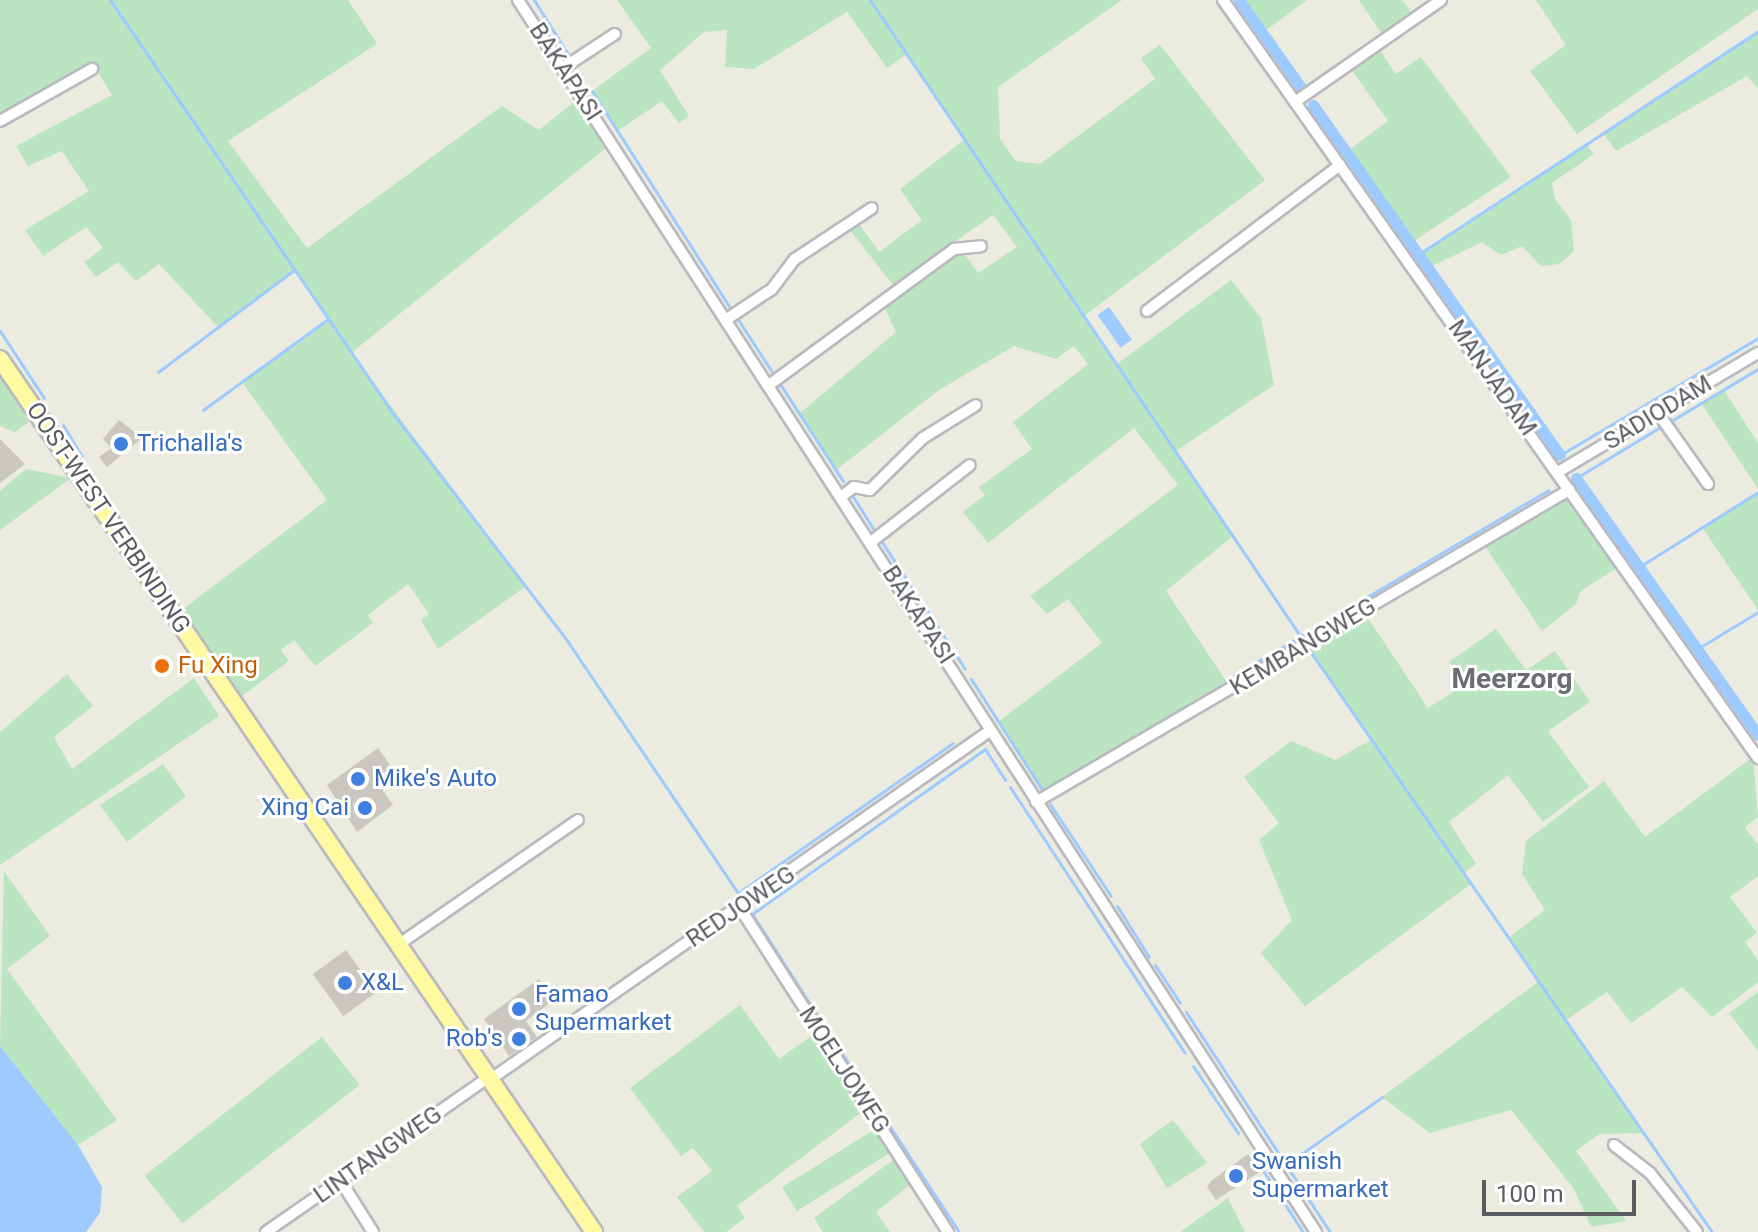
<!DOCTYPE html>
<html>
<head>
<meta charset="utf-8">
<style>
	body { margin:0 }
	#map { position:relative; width:1758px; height:1232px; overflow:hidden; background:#ecebe0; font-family:Roboto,sans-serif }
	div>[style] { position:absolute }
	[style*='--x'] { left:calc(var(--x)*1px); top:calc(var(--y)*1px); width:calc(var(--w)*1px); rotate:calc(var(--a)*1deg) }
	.green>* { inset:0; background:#bbe4c0; transform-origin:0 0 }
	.water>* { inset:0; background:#9dcaff; transform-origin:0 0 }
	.stream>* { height:3px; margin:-1.5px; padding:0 1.5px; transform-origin:1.5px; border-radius:1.5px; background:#9dcaff }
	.canal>* { height:11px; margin:-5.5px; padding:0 5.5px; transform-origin:5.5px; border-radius:5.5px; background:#9dcaff }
	.building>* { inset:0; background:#c9c7bf; transform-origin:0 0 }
	.roads { filter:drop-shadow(2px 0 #b8babf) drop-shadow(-2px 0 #b8babf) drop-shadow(0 2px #b8babf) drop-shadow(0 -2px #b8babf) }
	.minor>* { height:10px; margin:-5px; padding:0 5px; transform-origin:5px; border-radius:5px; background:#fff }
	.primary>* { height:16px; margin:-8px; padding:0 8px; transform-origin:8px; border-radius:8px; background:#fff9a2 }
	.dots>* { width:22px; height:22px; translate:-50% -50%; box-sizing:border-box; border:4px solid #fff; border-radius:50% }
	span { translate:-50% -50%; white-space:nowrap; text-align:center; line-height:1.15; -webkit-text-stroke:6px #fff; paint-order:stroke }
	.street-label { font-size:24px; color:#595c61 }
	.shop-label { font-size:24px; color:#366cbe }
	.left { translate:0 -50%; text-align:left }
	.right { translate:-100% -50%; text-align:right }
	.food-label { font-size:24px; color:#c56008 }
	.quarter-label { font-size:28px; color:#6a6d73; font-weight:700 }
	.scale { position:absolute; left:1482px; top:1180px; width:154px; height:36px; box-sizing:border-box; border:4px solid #595c61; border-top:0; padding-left:10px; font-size:24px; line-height:28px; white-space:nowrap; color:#595c61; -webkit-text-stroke:6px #fff; paint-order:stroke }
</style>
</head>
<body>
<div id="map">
	<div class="green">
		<i style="clip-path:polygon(0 0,348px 0,377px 44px,228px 141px,307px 248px,502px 106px,539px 130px,574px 102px,606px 148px,351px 353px,526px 586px,438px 649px,421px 620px,429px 614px,408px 584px,368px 615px,373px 623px,315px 666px,294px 640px,281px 650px,289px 661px,242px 696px,183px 609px,327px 500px,242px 382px,328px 319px,294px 270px,218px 327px,159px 264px,136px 281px,118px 262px,96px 277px,84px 262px,103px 248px,86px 227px,43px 256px,25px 230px,89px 191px,62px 151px,28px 166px,16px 146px,112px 95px,94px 66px,0 118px)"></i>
		<i style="clip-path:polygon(617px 0,1122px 0,998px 87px,1000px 139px,1016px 161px,1040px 164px,1155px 79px,1141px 58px,1160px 45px,1265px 180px,1084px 316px,1117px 364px,1231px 280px,1261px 318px,1274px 385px,1176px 451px,1233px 536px,1166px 591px,1230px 687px,1044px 794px,998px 722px,1102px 643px,1068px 599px,1047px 614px,1030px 596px,1178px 485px,1134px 428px,988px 543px,963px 512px,985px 495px,979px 487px,1032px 449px,1013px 422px,1088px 364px,1074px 346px,1056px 359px,1014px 346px,939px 390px,836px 470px,799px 414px,896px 332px,882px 302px,951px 253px,964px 253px,978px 273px,1017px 247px,993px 215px,893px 285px,850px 230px,859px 224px,879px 252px,922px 220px,900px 189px,964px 140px,907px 54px,887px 68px,847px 12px,754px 69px,725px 67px,727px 30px,704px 32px,660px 70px,689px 116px,679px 123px,662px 101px,617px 131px,592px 91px,651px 48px)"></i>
		<i style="clip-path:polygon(1239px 0,1307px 0,1262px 33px)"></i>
		<i style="clip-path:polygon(1359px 0,1402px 0,1412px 13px,1382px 34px)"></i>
		<i style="clip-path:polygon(1536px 0,1758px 0,1758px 9px,1577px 134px,1530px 71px,1566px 45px)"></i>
		<i style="clip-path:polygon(1758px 32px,1758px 89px,1747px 76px,1616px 151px,1603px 133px)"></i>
		<i style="clip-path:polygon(1379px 49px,1396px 74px,1421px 57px,1511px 177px,1411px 243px,1346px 152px,1388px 121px,1351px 69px)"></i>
		<i style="clip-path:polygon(1586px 144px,1594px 154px,1552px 183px,1555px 199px,1571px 220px,1574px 251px,1559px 264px,1541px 266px,1522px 246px,1501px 255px,1482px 242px,1428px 268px,1419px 254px)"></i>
		<i style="clip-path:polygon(0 372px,29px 422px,15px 432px,0 426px)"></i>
		<i style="clip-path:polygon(1724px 390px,1758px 443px,1758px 489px,1701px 403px)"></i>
		<i style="clip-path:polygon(26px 469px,71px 478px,0 530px,0 491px)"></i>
		<i style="clip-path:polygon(1758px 492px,1758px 610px,1702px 527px)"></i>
		<i style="clip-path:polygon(1567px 496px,1618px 567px,1581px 591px,1576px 604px,1542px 631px,1484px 545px)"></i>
		<i style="clip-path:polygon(1365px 614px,1428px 708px,1464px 685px,1449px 662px,1496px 629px,1526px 670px,1555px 651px,1590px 702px,1548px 731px,1589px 787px,1543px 822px,1508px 775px,1449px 822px,1476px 864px,1464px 873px,1471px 884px,1305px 1006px,1261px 953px,1292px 920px,1259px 840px,1279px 823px,1244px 777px,1291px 741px,1335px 760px,1371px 740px,1307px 648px)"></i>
		<i style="clip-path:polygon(67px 674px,93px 706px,54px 737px,72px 769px,194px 678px,219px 716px,0 865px,0 732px)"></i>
		<i style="clip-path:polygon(1753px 757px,1758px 817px,1745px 827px,1758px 845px,1758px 876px,1730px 897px,1757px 933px,1745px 942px,1758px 960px,1758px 982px,1712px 1017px,1682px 987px,1631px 1023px,1607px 992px,1566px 1020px,1644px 1133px,1599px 1134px,1576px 1151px,1626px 1221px,1591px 1227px,1574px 1189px,1511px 1110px,1430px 1133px,1382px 1097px,1538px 982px,1508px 938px,1545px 910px,1522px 874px,1526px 841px,1604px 781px,1645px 837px)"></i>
		<i style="clip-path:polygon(163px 764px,186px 796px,127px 842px,100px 805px)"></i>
		<i style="clip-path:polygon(4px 871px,50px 936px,7px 969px,117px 1120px,78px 1145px,0 1046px)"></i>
		<i style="clip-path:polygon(1758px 992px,1758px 1051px,1729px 1013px)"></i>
		<i style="clip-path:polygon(740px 1005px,779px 1059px,817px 1032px,866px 1109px,737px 1206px,745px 1218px,726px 1232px,704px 1232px,677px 1197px,712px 1171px,693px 1148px,681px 1156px,630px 1088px)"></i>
		<i style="left:322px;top:1037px;width:61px;height:225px;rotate:52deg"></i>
		<i style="clip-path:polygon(1173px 1120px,1207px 1163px,1167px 1188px,1140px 1144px)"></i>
		<i style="left:877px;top:1128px;width:28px;height:112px;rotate:58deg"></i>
		<i style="clip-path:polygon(896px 1158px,912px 1183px,876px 1212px,890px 1232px,823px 1232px,814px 1218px)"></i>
		<i style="clip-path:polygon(1228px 1198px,1245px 1232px,1180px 1232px)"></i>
	</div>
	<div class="water">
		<i style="left:1109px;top:307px;width:40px;height:14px;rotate:55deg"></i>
		<i style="clip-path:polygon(0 1046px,78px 1145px,102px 1187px,100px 1213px,86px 1232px,0 1232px)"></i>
	</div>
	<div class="stream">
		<i style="--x:110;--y:0;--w:498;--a:55.6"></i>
		<i style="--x:391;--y:411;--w:291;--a:52.5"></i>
		<i style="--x:568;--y:642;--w:303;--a:55.9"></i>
		<i style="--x:738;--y:893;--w:262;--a:-34.9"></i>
		<i style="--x:534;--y:0;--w:70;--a:57.9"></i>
		<i style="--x:870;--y:0;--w:766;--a:55.92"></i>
		<i style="--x:592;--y:91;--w:259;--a:57.5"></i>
		<i style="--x:1419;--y:254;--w:406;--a:-33.3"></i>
		<i style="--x:737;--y:318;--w:68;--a:57"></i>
		<i style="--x:0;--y:331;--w:80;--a:56.7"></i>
		<i style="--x:158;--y:372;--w:170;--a:-36.9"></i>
		<i style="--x:780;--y:384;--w:116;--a:57"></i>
		<i style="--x:203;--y:410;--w:155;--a:-36.1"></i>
		<i style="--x:1671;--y:421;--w:101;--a:-30.9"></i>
		<i style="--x:63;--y:425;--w:37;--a:59"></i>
		<i style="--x:1560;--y:455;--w:230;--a:-30.6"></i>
		<i style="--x:1576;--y:478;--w:100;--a:-31.2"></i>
		<i style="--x:852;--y:495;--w:41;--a:57.8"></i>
		<i style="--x:880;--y:539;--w:155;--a:56.8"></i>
		<i style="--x:1639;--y:567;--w:141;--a:-32.2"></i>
		<i style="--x:1697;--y:649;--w:71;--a:-31.2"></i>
		<i style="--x:1310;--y:651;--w:707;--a:55.32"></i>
		<i style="--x:971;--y:679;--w:130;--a:57.3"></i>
		<i style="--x:1226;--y:680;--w:374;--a:-30.5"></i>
		<i style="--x:1010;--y:787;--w:318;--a:56.7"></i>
		<i style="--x:1050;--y:804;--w:110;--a:56.5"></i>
		<i style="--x:1117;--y:906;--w:60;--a:57.9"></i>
		<i style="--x:1155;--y:965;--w:45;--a:56.7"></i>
		<i style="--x:1186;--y:1012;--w:263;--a:56.8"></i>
		<i style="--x:824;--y:1026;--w:133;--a:-122.7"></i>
		<i style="--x:752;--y:914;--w:286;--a:-35.3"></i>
		<i style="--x:985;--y:749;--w:37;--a:57"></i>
		<i style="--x:830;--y:1035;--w:235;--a:56.8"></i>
		<i style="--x:1193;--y:1066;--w:81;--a:56.1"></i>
		<i style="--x:1287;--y:1164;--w:116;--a:-35.2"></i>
		<i style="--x:1264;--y:1172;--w:72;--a:57"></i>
	</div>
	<div class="canal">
		<i style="--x:1239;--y:0;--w:109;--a:54.7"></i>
		<i style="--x:1313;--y:105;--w:428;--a:54.8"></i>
		<i style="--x:1576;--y:478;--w:315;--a:54.7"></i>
	</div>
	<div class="building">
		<i style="clip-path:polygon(119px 420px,142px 438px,107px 467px,99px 457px,111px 448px,103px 439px)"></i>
		<i style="clip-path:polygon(0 439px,25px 464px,0 483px)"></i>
		<i style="clip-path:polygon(378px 748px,390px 765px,377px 782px,393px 805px,357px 832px,327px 785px)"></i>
		<i style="left:346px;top:950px;width:52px;height:41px;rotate:54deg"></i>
		<i style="clip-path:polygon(539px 979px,554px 1000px,526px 1021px,537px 1037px,509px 1056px,484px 1019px)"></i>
		<i style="clip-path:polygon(1248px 1154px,1261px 1171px,1216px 1200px,1207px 1187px,1211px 1181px)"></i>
	</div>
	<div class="roads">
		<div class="minor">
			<i style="--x:518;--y:0;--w:1468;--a:57.07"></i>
			<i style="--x:1223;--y:0;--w:928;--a:54.79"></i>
			<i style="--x:563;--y:68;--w:62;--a:-33.2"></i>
			<i style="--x:1295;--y:102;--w:178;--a:-34.9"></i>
			<i style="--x:0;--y:121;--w:106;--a:-29.5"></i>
			<i style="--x:1147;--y:311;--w:242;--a:-37.1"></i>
			<i style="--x:727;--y:319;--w:54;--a:-33.7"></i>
			<i style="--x:772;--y:289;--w:38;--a:-53"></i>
			<i style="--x:795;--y:259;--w:92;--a:-33.5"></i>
			<i style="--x:769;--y:385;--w:230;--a:-36.3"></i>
			<i style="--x:954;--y:249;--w:27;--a:-6"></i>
			<i style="--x:1658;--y:413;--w:87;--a:54.8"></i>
			<i style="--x:1558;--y:472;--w:233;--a:-30.8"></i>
			<i style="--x:841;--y:497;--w:16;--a:-38"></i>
			<i style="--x:854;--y:487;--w:16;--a:11"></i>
			<i style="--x:870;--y:490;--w:74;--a:-44.5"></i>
			<i style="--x:923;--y:438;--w:62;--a:-31.9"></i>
			<i style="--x:871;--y:542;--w:125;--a:-37.9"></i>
			<i style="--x:1036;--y:802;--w:618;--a:-30.34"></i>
			<i style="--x:740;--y:908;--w:385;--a:57.3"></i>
			<i style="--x:398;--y:945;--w:219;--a:-34.8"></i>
			<i style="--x:491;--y:1079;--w:606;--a:-34.92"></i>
			<i style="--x:1614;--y:1145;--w:46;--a:37.9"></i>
			<i style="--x:1650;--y:1173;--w:75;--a:51.5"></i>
			<i style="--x:342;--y:1183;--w:58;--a:57.7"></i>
			<i style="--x:266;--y:1232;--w:272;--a:-34.8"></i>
		</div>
		<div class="primary">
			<i style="--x:0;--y:359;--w:1056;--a:55.77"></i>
		</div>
	</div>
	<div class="dots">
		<i style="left:121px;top:444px;background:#3f7fe0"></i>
		<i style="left:162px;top:666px;background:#e8710a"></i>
		<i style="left:358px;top:779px;background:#3f7fe0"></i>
		<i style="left:365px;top:808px;background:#3f7fe0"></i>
		<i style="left:345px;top:983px;background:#3f7fe0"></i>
		<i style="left:519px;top:1009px;background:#3f7fe0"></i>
		<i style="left:519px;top:1039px;background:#3f7fe0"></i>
		<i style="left:1236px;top:1176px;background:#3f7fe0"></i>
	</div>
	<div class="street-label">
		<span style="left:565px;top:72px;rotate:57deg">BAKAPASI</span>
		<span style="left:1492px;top:378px;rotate:55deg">MANJADAM</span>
		<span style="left:1658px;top:413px;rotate:-31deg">SADIODAM</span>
		<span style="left:108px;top:518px;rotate:56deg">OOST-WEST VERBINDING</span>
		<span style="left:918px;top:615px;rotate:57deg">BAKAPASI</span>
		<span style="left:1303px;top:647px;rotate:-31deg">KEMBANGWEG</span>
		<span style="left:741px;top:907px;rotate:-34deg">REDJOWEG</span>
		<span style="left:844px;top:1070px;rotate:57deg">MOELJOWEG</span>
		<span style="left:378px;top:1155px;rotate:-35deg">LINTANGWEG</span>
	</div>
	<div class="shop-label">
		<span class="left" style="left:137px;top:444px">Trichalla's</span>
		<span class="left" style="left:374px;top:779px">Mike's Auto</span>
		<span class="right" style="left:349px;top:808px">Xing Cai</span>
		<span class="left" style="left:361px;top:983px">X&amp;L</span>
		<span class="left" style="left:535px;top:1009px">Famao<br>Supermarket</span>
		<span class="right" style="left:503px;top:1039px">Rob's</span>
		<span class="left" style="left:1252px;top:1176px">Swanish<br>Supermarket</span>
	</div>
	<div class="food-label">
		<span class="left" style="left:178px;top:666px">Fu Xing</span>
	</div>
	<div class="quarter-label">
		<span style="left:1512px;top:679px">Meerzorg</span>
	</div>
	<div class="scale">100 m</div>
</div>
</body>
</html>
